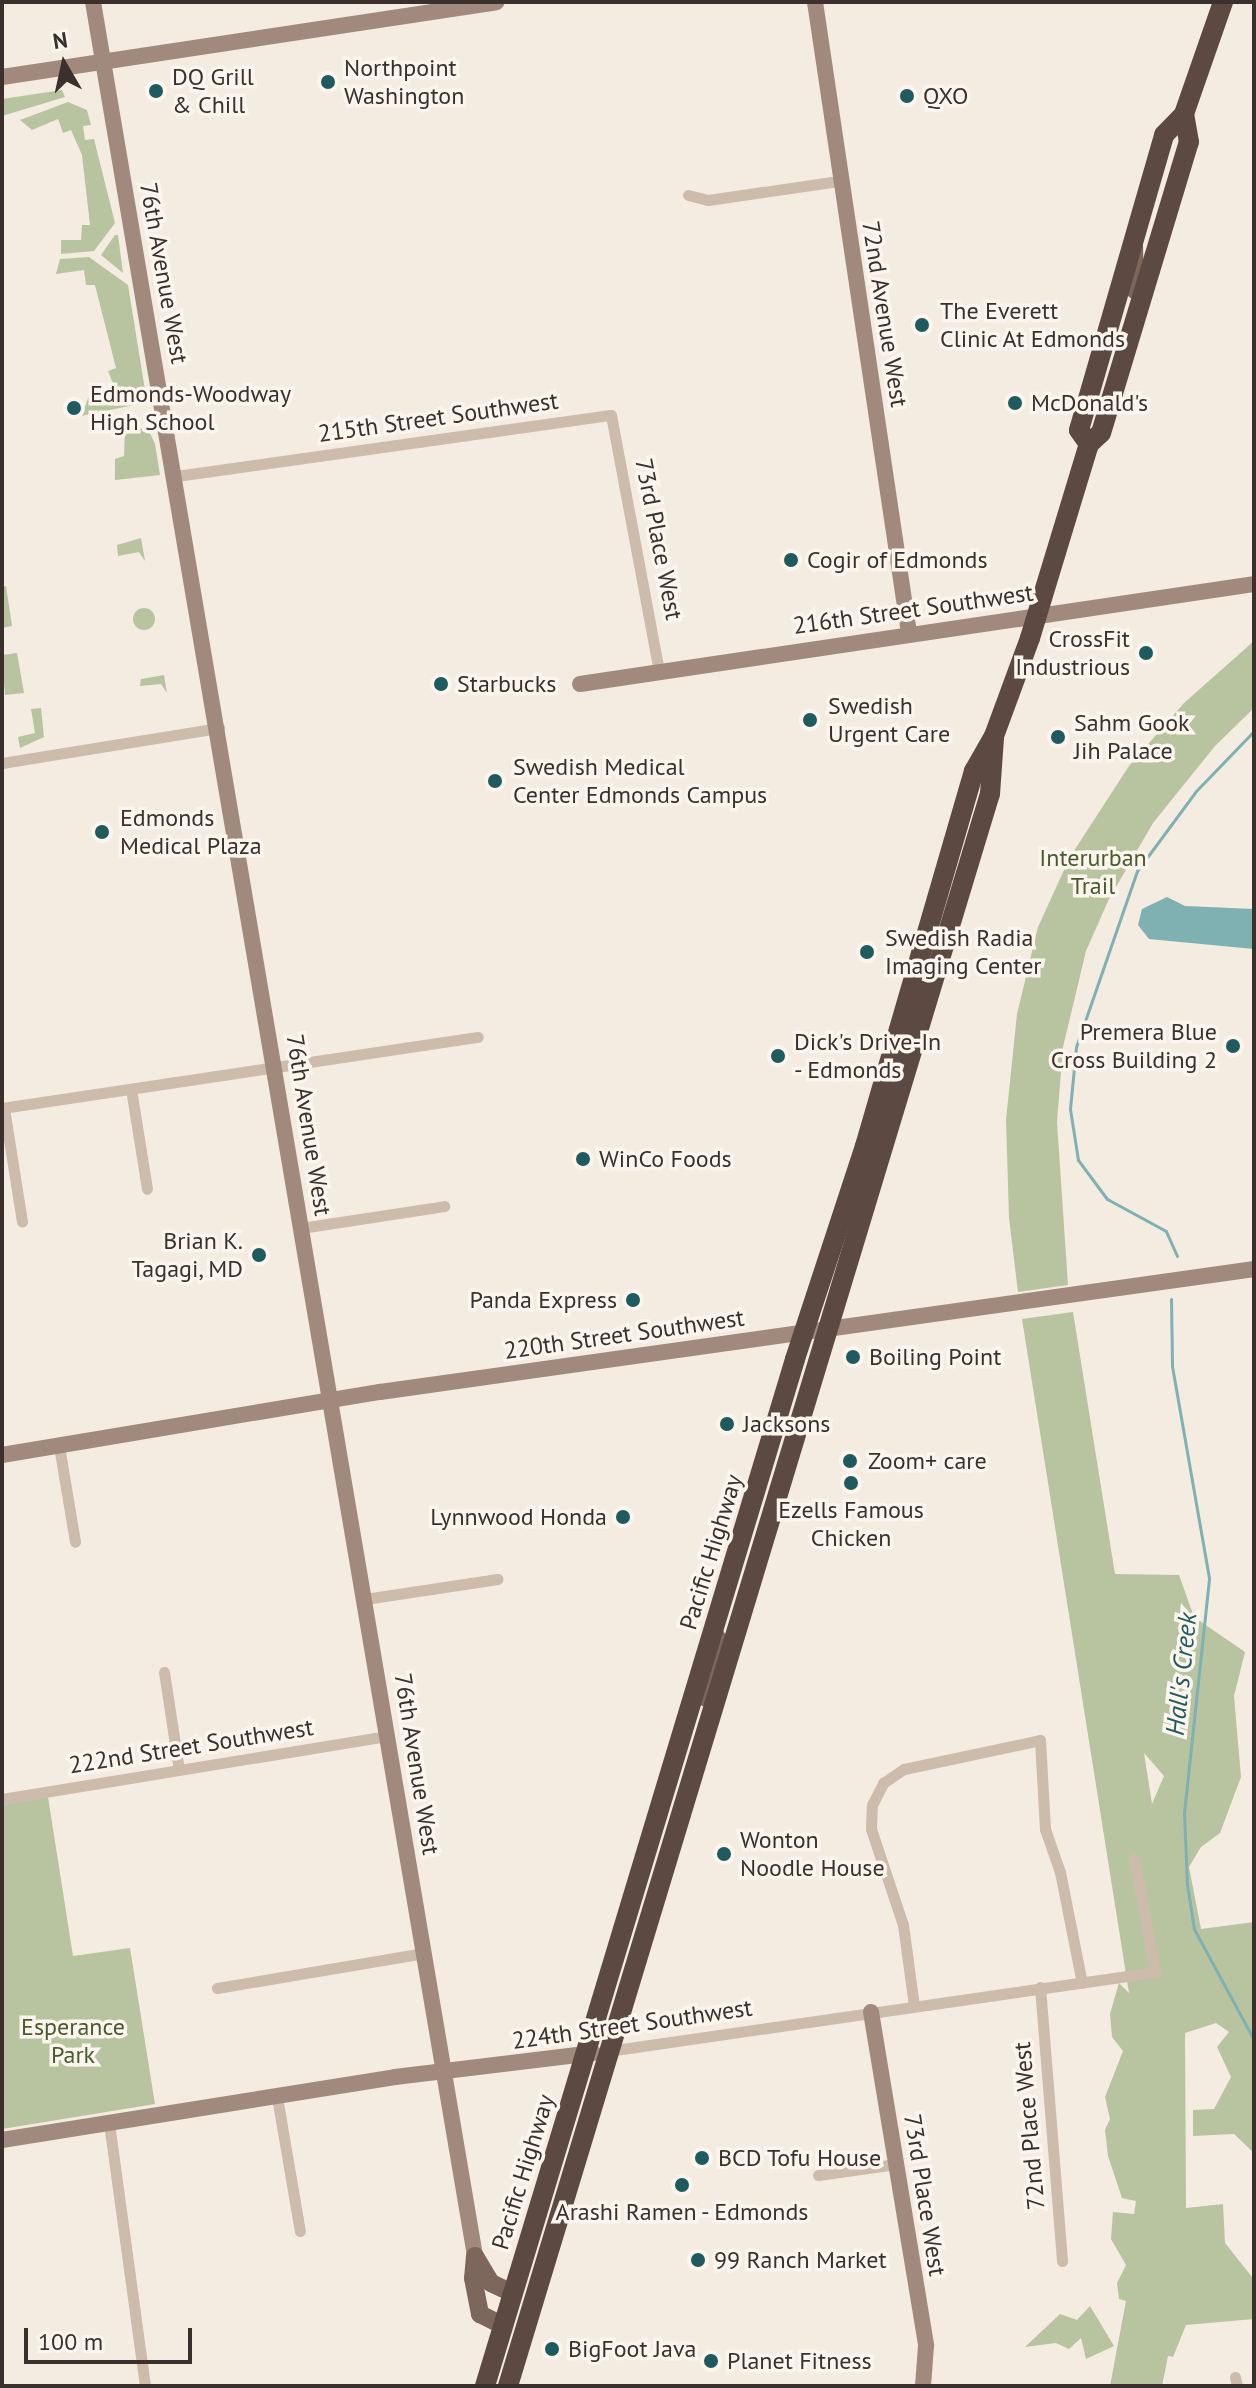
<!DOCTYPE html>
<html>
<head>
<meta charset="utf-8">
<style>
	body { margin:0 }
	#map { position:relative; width:1256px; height:2388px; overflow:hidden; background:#f4ebe1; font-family:"PT Sans",sans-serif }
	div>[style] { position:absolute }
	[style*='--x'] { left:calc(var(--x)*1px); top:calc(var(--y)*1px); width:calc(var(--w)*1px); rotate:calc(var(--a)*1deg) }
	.green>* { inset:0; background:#b8c4a0 }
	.round { border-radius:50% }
	.water>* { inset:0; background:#7fb0b2 }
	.stream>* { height:3px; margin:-1.5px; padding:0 1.5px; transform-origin:1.5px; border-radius:1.5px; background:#7fb0b2 }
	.street>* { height:11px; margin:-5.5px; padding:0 5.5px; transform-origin:5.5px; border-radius:5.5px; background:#cdbbac }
	.secondary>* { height:16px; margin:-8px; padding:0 8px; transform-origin:8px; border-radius:8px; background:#a18a7d }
	.primary>* { height:18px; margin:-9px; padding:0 9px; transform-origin:9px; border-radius:9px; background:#7d675c }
	.highway>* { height:20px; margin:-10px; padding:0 10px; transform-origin:10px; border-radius:10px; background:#5c4a42 }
	.dots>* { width:22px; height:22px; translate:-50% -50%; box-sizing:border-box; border:4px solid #fbf5ee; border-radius:50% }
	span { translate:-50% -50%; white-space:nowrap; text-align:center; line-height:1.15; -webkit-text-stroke:7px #fbf5ee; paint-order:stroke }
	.poi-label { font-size:24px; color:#3b302b }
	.left { translate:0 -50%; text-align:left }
	.right { translate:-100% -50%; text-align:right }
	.street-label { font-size:24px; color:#3b302b }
	.park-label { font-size:24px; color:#4a5a2e }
	.water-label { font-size:26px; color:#1f5a5e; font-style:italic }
	.frame { position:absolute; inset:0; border:4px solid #3b302b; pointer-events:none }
	.north { position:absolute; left:24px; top:24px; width:80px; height:80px; -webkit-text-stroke:6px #fbf5ee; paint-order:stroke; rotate:351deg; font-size:22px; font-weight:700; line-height:32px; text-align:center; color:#3b302b }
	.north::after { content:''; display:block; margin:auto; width:28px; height:36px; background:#3b302b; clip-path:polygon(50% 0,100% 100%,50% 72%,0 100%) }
	.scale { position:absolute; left:24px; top:2328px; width:168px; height:36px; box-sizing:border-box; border:4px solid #3b302b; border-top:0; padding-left:10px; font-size:24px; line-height:28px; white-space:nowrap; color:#3b302b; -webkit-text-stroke:6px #fbf5ee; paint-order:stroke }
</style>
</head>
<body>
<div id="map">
	<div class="green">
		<i style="clip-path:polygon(62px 90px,65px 97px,2px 116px,2px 99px)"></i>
		<i style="clip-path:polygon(68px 102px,87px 110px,91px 125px,83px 126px,85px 140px,94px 139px,115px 223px,94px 251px,61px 254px,61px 240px,81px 240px,82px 225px,90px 225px,82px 155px,71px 130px,63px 133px,58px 119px,32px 130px,20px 120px)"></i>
		<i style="clip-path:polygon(115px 235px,118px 235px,123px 273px,101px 255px)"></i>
		<i style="clip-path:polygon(89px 257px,128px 285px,145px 390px,134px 405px,81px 416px,89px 396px,114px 386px,108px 371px,116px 368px,95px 285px,86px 285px,84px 270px,56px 274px,60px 259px)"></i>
		<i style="clip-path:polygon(139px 428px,149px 431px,155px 444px,160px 475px,115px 480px,115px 459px,124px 456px,125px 429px)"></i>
		<i style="clip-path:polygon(141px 538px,145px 561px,139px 552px,118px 556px,117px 545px)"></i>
		<i style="clip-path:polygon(6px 586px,12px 626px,2px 628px,2px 587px)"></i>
		<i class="round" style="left:133px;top:608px;width:22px;height:22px"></i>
		<i style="clip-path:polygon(1254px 641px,1254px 708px,1215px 746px,1153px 823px,1109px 899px,1086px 951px,1063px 1047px,1057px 1122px,1068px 1285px,1018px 1292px,1009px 1218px,1006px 1120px,1017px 1014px,1038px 927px,1070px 857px,1129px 766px,1184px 703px)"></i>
		<i style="clip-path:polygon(17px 653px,24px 693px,5px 695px,2px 655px)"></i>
		<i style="clip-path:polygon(164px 675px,167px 693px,161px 684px,140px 686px,141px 679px)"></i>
		<i style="clip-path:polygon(41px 708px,44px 737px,20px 748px,18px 737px,35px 733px,31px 709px)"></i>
		<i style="clip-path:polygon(evenodd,1073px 1312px,1115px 1574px,1179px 1575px,1194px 1617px,1245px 1652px,1234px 1696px,1241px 1777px,1220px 1833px,1201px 1847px,1189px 1867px,1201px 1929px,1254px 1922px,1254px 2153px,1234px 2134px,1193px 2136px,1193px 2110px,1214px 2109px,1231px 2077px,1217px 2047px,1229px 2032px,1216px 2023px,1185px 2033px,1186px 2208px,1223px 2204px,1225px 2243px,1252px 2277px,1254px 2319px,1186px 2325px,1173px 2357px,1168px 2356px,1162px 2386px,1110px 2386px,1126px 2301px,1119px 2299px,1117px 2283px,1126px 2265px,1111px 2239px,1113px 2212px,1134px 2214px,1136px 2201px,1122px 2198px,1108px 2156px,1105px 2130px,1110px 2119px,1105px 2097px,1123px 2051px,1112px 2037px,1110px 2014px,1119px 1983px,1129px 1993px,1022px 1319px,1073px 1312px,1144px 1753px,1164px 1776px,1152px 1804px,1144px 1753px)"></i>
		<i style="clip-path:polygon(48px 1797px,73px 1956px,130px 1948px,155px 2104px,2px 2129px,2px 1805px)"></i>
		<i style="clip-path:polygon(1090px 2306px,1114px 2346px,1086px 2359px,1081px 2338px,1069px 2349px,1056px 2343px,1025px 2347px,1060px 2314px,1077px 2320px)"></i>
	</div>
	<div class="water">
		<i style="clip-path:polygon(1167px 897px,1185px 906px,1254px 909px,1254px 949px,1149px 939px,1138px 925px,1142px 909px)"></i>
	</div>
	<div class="stream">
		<i style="--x:1177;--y:1256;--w:27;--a:-114"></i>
		<i style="--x:1166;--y:1231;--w:67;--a:-151.5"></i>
		<i style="--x:1107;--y:1199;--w:49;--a:-126.6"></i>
		<i style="--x:1078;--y:1160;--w:52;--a:-98.9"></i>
		<i style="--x:1070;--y:1109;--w:62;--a:-84.5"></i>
		<i style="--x:1076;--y:1047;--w:186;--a:-70.9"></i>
		<i style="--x:1137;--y:871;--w:99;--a:-53.6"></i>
		<i style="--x:1196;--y:791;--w:83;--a:-46"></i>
		<i style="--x:1171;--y:1299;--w:67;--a:89.1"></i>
		<i style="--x:1172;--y:1366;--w:216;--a:80.1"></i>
		<i style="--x:1209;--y:1579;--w:235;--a:96.1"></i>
		<i style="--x:1184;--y:1813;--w:71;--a:87.6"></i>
		<i style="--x:1187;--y:1884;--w:46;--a:81.2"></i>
		<i style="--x:1194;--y:1929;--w:126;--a:61.6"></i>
	</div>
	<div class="street">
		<i style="--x:688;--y:195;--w:21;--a:14"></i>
		<i style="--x:708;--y:200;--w:132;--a:-8.3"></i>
		<i style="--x:176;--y:476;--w:439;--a:-8"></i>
		<i style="--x:611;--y:415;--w:260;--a:79.4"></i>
		<i style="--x:2;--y:763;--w:220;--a:-9.2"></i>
		<i style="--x:131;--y:1089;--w:101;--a:80.9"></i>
		<i style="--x:2;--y:1108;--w:481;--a:-8.5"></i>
		<i style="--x:4;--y:1108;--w:115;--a:81"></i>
		<i style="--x:301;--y:1228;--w:145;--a:-8.7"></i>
		<i style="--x:59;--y:1446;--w:97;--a:80.5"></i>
		<i style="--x:365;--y:1599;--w:134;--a:-8.6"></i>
		<i style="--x:164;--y:1672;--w:99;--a:81.3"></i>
		<i style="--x:2;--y:1799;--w:391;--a:-9.3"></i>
		<i style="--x:1040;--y:1987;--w:275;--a:85.4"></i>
		<i style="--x:217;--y:1988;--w:210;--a:-9.6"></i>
		<i style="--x:914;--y:2006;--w:82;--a:-97.7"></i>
		<i style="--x:903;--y:1925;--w:101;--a:-108.4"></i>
		<i style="--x:871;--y:1829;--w:24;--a:-88"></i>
		<i style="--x:872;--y:1805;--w:25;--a:-63"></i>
		<i style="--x:883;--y:1783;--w:25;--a:-34"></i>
		<i style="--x:904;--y:1769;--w:139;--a:-12"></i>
		<i style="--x:1040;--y:1740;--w:89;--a:86.8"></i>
		<i style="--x:1045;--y:1829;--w:46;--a:70.8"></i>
		<i style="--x:1060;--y:1872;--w:113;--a:78.8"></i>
		<i style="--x:608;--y:2051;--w:553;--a:-8.22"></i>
		<i style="--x:1155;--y:1972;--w:115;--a:-100.5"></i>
		<i style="--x:277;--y:2097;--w:136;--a:80.3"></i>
		<i style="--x:109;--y:2123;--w:265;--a:82.2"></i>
		<i style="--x:818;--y:2175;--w:79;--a:-8"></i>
		<i style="--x:1235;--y:2377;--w:9;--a:77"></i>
	</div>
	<div class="secondary">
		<i style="--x:93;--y:2;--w:2286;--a:80.38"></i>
		<i style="--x:815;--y:2;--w:638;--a:81.53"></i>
		<i style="--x:2;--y:77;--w:500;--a:-8.6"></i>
		<i style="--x:580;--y:684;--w:681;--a:-8.44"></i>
		<i style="--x:2;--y:1455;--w:383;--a:-9.5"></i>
		<i style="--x:380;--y:1392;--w:883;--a:-8.01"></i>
		<i style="--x:871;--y:2012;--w:338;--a:80.6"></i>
		<i style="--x:926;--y:2346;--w:40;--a:94.3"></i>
		<i style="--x:2;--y:2140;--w:398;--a:-9.1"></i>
		<i style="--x:395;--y:2077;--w:200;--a:-6.9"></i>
	</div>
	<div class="primary">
		<i style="--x:1134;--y:245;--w:45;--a:88.7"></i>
		<i style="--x:1135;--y:290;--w:9;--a:36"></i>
		<i style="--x:706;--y:1698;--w:57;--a:-75.7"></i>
		<i style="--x:720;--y:1643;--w:12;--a:-121"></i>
		<i style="--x:475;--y:2256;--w:22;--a:95"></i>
		<i style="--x:473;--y:2278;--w:37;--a:79"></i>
		<i style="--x:480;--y:2314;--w:25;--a:27"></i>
		<i style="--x:476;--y:2258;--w:29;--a:59"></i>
		<i style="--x:491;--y:2283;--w:23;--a:25"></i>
	</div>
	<div class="highway">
		<i style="--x:1089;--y:444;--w:17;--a:-126"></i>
		<i style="--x:1079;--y:430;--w:307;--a:-73.9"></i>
		<i style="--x:1164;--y:135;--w:29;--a:-46"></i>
		<i style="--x:1184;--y:114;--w:119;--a:-70.8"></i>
		<i style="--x:485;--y:2386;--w:1073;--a:-73.2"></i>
		<i style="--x:795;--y:1359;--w:224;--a:-71.8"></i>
		<i style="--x:865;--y:1146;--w:391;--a:-73.8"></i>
		<i style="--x:974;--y:771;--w:40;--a:-60.3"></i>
		<i style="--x:994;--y:736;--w:104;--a:-69.8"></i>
		<i style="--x:1030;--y:638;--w:203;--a:-73.1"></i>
		<i style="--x:1089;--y:444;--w:16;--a:-43"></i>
		<i style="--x:1101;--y:433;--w:304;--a:-73.2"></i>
		<i style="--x:1189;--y:142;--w:28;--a:-100"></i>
		<i style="--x:508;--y:2386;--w:1663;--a:-73.16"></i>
		<i style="--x:990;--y:794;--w:56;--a:-85.9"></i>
	</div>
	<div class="dots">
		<i style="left:328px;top:82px;background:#1f5a5e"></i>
		<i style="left:156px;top:91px;background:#1f5a5e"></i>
		<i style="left:907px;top:96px;background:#1f5a5e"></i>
		<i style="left:922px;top:325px;background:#1f5a5e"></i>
		<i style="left:1015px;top:403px;background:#1f5a5e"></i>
		<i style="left:74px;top:408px;background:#1f5a5e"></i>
		<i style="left:791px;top:560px;background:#1f5a5e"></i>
		<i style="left:1146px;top:653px;background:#1f5a5e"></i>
		<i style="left:441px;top:684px;background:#1f5a5e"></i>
		<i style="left:810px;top:720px;background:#1f5a5e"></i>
		<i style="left:1058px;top:737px;background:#1f5a5e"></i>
		<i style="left:495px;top:781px;background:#1f5a5e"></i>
		<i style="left:102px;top:832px;background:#1f5a5e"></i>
		<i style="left:867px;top:952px;background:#1f5a5e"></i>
		<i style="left:1233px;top:1046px;background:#1f5a5e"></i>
		<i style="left:778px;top:1056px;background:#1f5a5e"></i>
		<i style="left:583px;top:1159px;background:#1f5a5e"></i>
		<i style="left:259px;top:1255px;background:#1f5a5e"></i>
		<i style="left:633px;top:1300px;background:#1f5a5e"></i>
		<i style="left:853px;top:1357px;background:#1f5a5e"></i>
		<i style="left:727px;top:1424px;background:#1f5a5e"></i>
		<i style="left:850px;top:1461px;background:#1f5a5e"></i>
		<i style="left:851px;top:1483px;background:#1f5a5e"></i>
		<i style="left:623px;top:1517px;background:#1f5a5e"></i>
		<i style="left:724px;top:1854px;background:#1f5a5e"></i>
		<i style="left:702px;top:2158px;background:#1f5a5e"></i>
		<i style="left:682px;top:2185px;background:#1f5a5e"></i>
		<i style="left:698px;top:2260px;background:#1f5a5e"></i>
		<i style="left:552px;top:2349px;background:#1f5a5e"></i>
		<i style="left:711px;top:2361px;background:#1f5a5e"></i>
	</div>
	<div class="poi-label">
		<span class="left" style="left:344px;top:82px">Northpoint<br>Washington</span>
		<span class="left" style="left:172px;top:91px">DQ Grill<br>&amp; Chill</span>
		<span class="left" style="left:923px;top:96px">QXO</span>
		<span class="left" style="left:940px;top:325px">The Everett<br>Clinic At Edmonds</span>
		<span class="left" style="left:90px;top:408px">Edmonds-Woodway<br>High School</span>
		<span class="left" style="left:1031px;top:403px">McDonald's</span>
		<span class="left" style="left:807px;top:560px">Cogir of Edmonds</span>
		<span class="right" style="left:1130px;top:653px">CrossFit<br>Industrious</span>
		<span class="left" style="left:457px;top:684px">Starbucks</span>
		<span class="left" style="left:828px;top:720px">Swedish<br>Urgent Care</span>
		<span class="left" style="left:1074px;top:737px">Sahm Gook<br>Jih Palace</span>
		<span class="left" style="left:513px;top:781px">Swedish Medical<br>Center Edmonds Campus</span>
		<span class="left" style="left:120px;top:832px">Edmonds<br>Medical Plaza</span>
		<span class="left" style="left:885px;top:952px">Swedish Radia<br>Imaging Center</span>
		<span class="right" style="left:1217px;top:1046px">Premera Blue<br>Cross Building 2</span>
		<span class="left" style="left:794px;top:1056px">Dick's Drive-In<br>- Edmonds</span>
		<span class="left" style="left:599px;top:1159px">WinCo Foods</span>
		<span class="right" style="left:243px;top:1255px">Brian K.<br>Tagagi, MD</span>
		<span class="right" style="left:617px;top:1300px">Panda Express</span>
		<span class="left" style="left:869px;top:1357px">Boiling Point</span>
		<span class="left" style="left:743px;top:1424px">Jacksons</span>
		<span class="left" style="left:868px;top:1461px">Zoom+ care</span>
		<span style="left:851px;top:1524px">Ezells Famous<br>Chicken</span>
		<span class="right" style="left:607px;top:1517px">Lynnwood Honda</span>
		<span class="left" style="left:740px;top:1854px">Wonton<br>Noodle House</span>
		<span class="left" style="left:718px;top:2158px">BCD Tofu House</span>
		<span style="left:682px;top:2212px">Arashi Ramen - Edmonds</span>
		<span class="left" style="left:714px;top:2260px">99 Ranch Market</span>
		<span class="left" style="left:568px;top:2349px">BigFoot Java</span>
		<span class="left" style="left:727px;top:2361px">Planet Fitness</span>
	</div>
	<div class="street-label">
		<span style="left:164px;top:273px;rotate:80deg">76th Avenue West</span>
		<span style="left:885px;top:314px;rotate:81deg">72nd Avenue West</span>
		<span style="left:438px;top:417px;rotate:-8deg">215th Street Southwest</span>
		<span style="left:659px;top:539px;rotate:79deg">73rd Place West</span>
		<span style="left:913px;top:609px;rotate:-8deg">216th Street Southwest</span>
		<span style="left:309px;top:1125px;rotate:81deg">76th Avenue West</span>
		<span style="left:624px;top:1334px;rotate:-8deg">220th Street Southwest</span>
		<span style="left:711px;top:1552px;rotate:-73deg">Pacific Highway</span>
		<span style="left:191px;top:1746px;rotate:-9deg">222nd Street Southwest</span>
		<span style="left:417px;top:1764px;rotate:81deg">76th Avenue West</span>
		<span style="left:632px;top:2024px;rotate:-8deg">224th Street Southwest</span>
		<span style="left:1029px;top:2126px;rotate:-95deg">72nd Place West</span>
		<span style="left:523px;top:2172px;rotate:-73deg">Pacific Highway</span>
		<span style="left:925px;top:2195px;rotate:81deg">73rd Place West</span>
	</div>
	<div class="park-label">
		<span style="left:1093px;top:872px">Interurban<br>Trail</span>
		<span style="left:73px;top:2041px">Esperance<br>Park</span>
	</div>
	<div class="water-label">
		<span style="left:1181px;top:1674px;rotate:-84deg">Hall's Creek</span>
	</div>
	<div class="frame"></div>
	<div class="north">N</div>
	<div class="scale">100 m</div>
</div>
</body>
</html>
